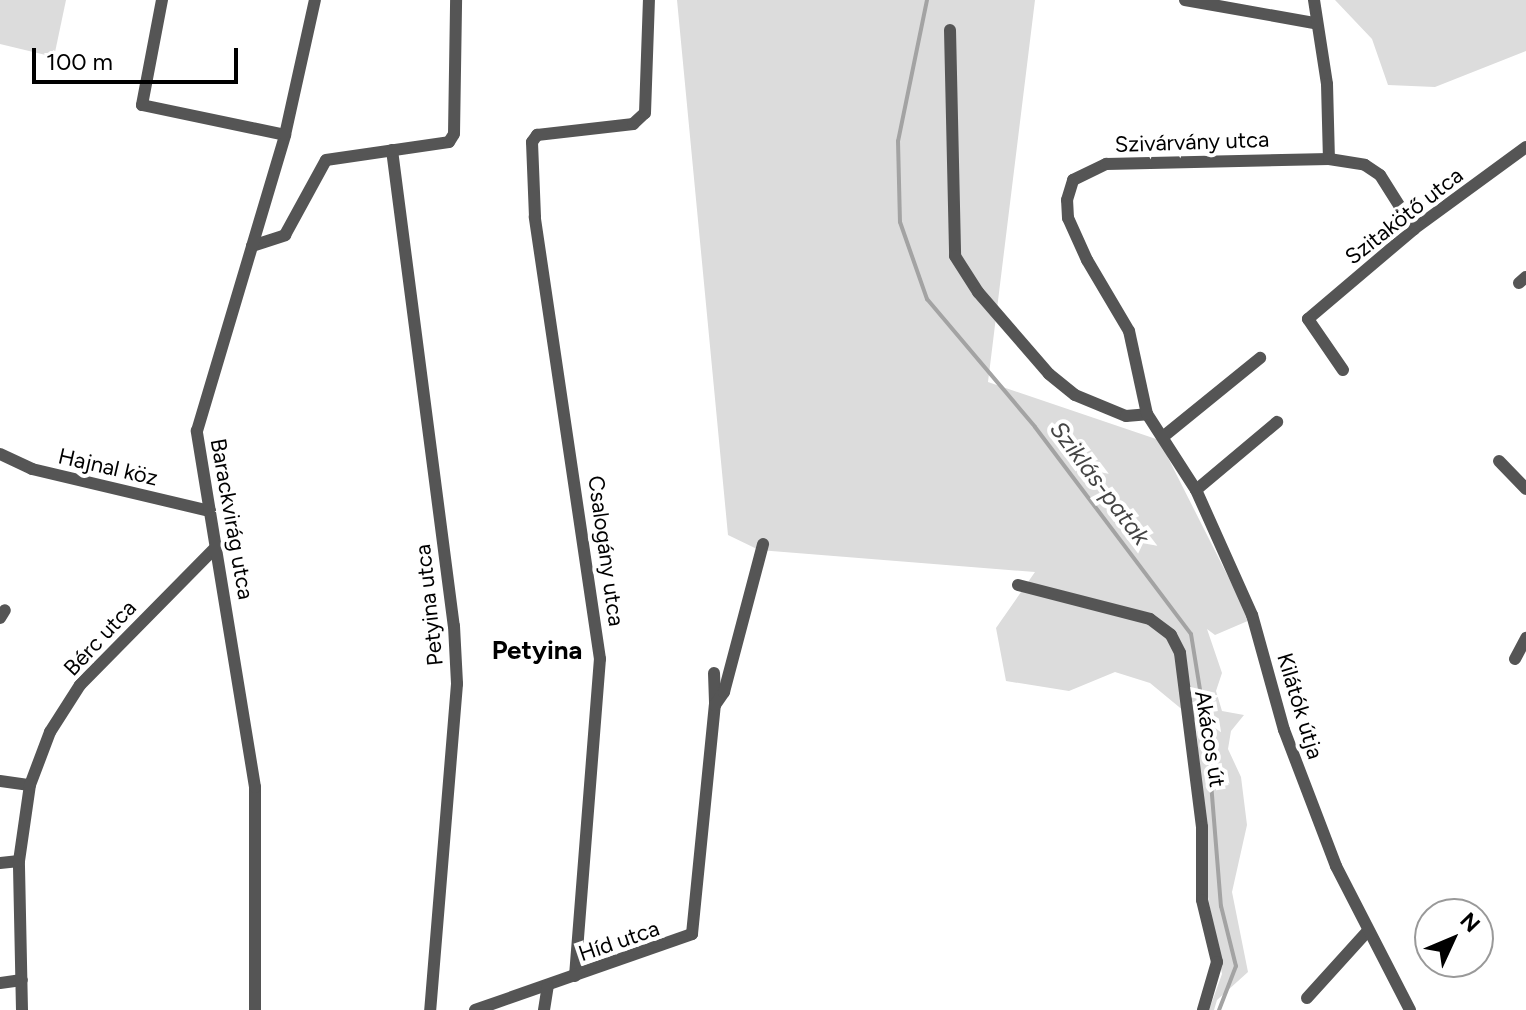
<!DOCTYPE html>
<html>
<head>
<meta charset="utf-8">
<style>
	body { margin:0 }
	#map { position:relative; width:1526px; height:1010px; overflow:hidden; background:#fff; font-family:Figtree,sans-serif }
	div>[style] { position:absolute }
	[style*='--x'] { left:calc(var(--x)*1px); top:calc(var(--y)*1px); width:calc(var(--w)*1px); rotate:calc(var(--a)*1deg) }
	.green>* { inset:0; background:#dcdcdc }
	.stream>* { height:4px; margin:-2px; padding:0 2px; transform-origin:2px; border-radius:2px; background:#a3a3a3 }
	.street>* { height:12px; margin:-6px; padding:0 6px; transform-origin:6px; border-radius:6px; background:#555 }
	span { translate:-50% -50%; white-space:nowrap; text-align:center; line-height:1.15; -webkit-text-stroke:8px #fff; paint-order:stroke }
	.street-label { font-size:22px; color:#000 }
	.water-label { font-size:24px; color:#444; font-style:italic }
	.quarter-label { font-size:26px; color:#000; font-weight:700 }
	.north { position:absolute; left:1414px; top:898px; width:80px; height:80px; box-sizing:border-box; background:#fff; border:2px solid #999; border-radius:50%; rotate:46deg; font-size:22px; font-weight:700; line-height:32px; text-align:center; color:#000 }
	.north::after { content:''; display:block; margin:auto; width:28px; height:36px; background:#000; clip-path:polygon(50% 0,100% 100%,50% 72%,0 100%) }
	.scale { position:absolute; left:32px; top:48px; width:206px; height:36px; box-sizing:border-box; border:4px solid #000; border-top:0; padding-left:10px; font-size:24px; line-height:28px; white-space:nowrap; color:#000; -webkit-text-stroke:6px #fff; paint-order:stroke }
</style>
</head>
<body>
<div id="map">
	<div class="green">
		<i style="clip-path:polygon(0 0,66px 0,54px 57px,0 44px)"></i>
		<i style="clip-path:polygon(677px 0,1035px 0,988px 382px,1159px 440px,1250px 620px,1215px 635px,1207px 629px,1222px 673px,1216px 691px,1222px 711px,1244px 715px,1231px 731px,1228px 749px,1241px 777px,1247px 825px,1232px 892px,1248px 972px,1217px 1000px,1214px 1010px,1209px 1010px,1222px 974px,1208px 897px,1196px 721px,1150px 683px,1115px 672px,1069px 691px,1006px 681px,996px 628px,1035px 572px,759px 550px,728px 535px)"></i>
		<i style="clip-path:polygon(1335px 0,1526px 0,1526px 51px,1435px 87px,1388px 85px,1372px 39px)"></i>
	</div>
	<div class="stream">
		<i style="--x:927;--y:0;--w:144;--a:101.6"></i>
		<i style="--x:898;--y:141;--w:81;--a:88.6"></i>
		<i style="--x:900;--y:222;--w:82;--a:70.7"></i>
		<i style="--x:927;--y:299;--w:167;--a:49.8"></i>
		<i style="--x:1035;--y:427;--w:259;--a:53"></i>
		<i style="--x:1191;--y:634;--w:100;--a:80.8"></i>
		<i style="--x:1207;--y:733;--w:174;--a:85.4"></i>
		<i style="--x:1221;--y:906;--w:62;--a:76"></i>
		<i style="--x:1236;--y:966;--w:47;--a:111.1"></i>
	</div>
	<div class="street">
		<i style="--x:162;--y:0;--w:107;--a:100.8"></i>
		<i style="--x:142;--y:105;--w:146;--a:11.8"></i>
		<i style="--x:1185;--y:0;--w:131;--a:10.1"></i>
		<i style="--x:1314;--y:0;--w:85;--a:81.2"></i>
		<i style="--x:1327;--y:84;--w:75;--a:88.5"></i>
		<i style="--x:950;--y:30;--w:226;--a:88.7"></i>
		<i style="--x:955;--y:256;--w:43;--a:57.4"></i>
		<i style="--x:978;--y:292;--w:108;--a:49.1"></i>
		<i style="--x:1049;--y:374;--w:33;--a:39"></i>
		<i style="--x:1075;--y:395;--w:55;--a:22.4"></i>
		<i style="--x:1126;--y:416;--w:21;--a:-5"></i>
		<i style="--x:392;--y:150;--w:480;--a:82.6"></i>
		<i style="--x:454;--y:626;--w:58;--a:87"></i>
		<i style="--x:457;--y:684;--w:327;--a:94.7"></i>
		<i style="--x:252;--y:246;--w:35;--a:-18"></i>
		<i style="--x:285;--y:235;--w:85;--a:-61.3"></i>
		<i style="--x:326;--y:160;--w:124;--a:-8.3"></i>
		<i style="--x:449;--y:142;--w:9;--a:-58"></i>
		<i style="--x:454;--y:134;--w:134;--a:-89.1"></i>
		<i style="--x:1519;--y:283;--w:9;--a:-41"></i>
		<i style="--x:1343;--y:370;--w:62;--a:-124.5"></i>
		<i style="--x:1308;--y:319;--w:139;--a:-40.3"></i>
		<i style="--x:1414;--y:229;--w:139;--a:-36.2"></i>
		<i style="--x:1164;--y:436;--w:124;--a:-39.1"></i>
		<i style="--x:0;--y:454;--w:35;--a:25"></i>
		<i style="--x:32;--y:469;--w:183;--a:13.3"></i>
		<i style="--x:1499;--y:461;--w:39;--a:46"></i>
		<i style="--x:1196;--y:490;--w:106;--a:-40"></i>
		<i style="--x:1018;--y:585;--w:136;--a:14.4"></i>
		<i style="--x:1150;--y:619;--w:26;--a:37"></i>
		<i style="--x:1171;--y:635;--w:20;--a:63"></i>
		<i style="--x:1180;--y:653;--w:175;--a:82.8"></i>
		<i style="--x:1202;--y:827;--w:73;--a:90"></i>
		<i style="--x:1202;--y:900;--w:64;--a:76.4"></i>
		<i style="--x:1217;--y:962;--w:50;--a:106.3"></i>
		<i style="--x:0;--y:618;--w:9;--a:-58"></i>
		<i style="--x:1515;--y:659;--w:24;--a:-62"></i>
		<i style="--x:714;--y:673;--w:32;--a:88"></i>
		<i style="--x:0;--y:781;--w:30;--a:8"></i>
		<i style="--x:0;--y:863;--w:19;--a:-6"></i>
		<i style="--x:575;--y:976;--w:318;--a:-85.5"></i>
		<i style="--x:600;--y:659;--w:447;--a:-98.4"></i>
		<i style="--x:535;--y:217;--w:75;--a:-92.3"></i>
		<i style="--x:532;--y:142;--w:9;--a:-54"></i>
		<i style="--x:537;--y:135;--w:97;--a:-6.5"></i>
		<i style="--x:633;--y:124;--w:16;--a:-43"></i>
		<i style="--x:645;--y:113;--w:113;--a:-88"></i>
		<i style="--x:0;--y:983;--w:22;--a:-8"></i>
		<i style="--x:1307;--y:998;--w:88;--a:-47.8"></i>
		<i style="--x:22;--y:1010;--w:149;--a:-91.2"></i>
		<i style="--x:19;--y:861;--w:77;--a:-81.8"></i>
		<i style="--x:30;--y:785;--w:57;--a:-69.3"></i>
		<i style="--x:50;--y:732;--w:56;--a:-57.4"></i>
		<i style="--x:80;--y:685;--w:192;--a:-45.4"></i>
		<i style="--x:255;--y:1010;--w:223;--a:-90"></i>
		<i style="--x:255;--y:787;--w:361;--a:-99.3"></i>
		<i style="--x:197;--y:431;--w:309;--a:-73.4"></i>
		<i style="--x:285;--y:135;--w:138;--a:-77.5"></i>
		<i style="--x:475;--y:1010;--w:230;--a:-19.3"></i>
		<i style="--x:692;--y:934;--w:230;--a:-84.3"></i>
		<i style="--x:715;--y:705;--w:16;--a:-55"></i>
		<i style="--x:724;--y:692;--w:153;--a:-75.2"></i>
		<i style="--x:544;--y:1010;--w:24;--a:-81"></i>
		<i style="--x:1410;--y:1010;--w:162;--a:-117.2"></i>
		<i style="--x:1336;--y:866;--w:146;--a:-110.9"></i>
		<i style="--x:1284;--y:730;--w:119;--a:-105.5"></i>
		<i style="--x:1252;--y:615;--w:137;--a:-114.1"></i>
		<i style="--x:1196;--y:490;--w:90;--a:-122.8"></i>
		<i style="--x:1147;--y:414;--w:85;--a:-102.2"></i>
		<i style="--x:1129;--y:331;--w:82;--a:-120.6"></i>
		<i style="--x:1087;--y:260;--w:46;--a:-114.3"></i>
		<i style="--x:1068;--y:218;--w:18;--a:-93"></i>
		<i style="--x:1067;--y:200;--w:21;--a:-73"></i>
		<i style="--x:1073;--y:180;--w:37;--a:-26"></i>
		<i style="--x:1106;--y:164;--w:223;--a:-1.3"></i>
		<i style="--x:1329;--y:159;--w:36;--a:9"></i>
		<i style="--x:1365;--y:165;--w:18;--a:34"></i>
		<i style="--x:1380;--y:175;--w:64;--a:57.8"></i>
	</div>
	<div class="street-label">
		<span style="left:1192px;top:142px;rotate:-2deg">Szivárvány utca</span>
		<span style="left:1404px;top:216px;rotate:-38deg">Szitakötő utca</span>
		<span style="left:108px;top:467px;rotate:13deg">Hajnal köz</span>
		<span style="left:232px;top:519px;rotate:80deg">Barackvirág utca</span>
		<span style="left:606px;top:551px;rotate:82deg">Csalogány utca</span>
		<span style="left:429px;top:605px;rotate:-96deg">Petyina utca</span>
		<span style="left:100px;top:638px;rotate:-47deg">Bérc utca</span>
		<span style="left:1300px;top:706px;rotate:73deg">Kilátók útja</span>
		<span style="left:1210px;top:739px;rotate:81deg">Akácos út</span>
		<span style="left:619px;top:941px;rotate:-19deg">Híd utca</span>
	</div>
	<div class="water-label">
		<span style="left:1100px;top:483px;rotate:53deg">Sziklás-patak</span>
	</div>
	<div class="quarter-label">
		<span style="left:537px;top:651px">Petyina</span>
	</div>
	<div class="north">N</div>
	<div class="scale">100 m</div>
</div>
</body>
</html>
